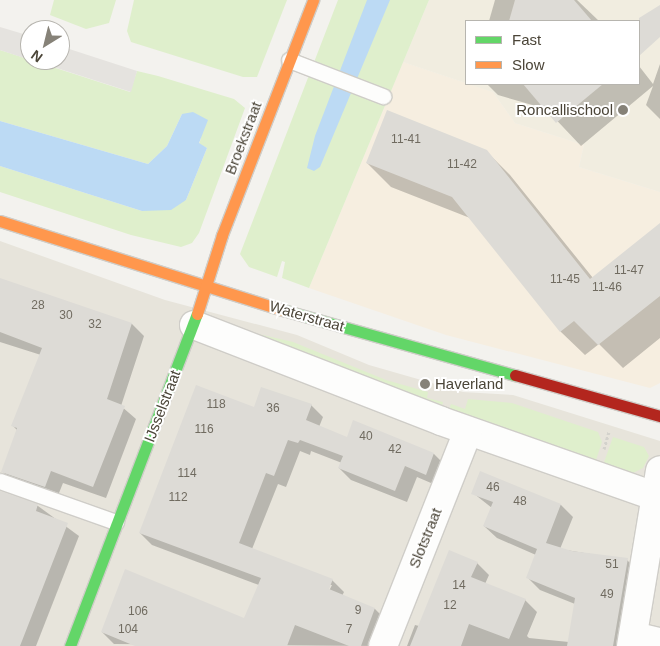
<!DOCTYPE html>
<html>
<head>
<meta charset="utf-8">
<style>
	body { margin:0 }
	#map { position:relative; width:660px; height:646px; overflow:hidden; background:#f3f2ee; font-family:Helvetica,sans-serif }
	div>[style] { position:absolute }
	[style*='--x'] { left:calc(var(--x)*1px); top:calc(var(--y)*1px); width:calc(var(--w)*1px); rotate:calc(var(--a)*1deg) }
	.residential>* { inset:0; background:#e7e4db }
	.commercial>* { inset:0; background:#f6eee0 }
	.education>* { inset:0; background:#f1ede0 }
	.green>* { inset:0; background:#dfefcc }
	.parking>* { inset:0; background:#e5e3df }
	.water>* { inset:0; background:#bcdaf4 }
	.shadow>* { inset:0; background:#0003 }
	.building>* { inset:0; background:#dddbd6 }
	.path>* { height:3px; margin-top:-1.5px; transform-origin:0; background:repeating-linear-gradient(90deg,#d3d2cc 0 2.5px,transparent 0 5px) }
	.roads { filter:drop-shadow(1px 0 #cfcdc8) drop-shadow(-1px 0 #cfcdc8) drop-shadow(0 1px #cfcdc8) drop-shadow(0 -1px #cfcdc8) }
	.lane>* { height:15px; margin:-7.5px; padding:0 7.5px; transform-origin:7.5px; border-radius:7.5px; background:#fdfdfc }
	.street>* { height:28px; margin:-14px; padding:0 14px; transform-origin:14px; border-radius:14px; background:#fdfdfc }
	.fast>* { height:11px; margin:-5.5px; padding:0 5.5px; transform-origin:5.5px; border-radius:5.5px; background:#63d668 }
	.slow>* { height:11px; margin:-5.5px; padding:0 5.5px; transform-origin:5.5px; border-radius:5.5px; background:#ff974d }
	.jam>* { height:11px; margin:-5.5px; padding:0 5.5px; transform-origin:5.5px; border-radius:5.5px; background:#b3261e }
	.dots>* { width:14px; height:14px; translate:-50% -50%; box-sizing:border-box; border:2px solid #fff; border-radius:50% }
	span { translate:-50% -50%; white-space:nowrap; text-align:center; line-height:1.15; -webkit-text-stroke:4px #fff; paint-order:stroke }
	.number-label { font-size:12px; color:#706b60 }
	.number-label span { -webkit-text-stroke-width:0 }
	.poi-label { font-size:15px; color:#4b4538 }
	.right { translate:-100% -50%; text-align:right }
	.left { translate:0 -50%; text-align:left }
	.street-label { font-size:15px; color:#4b4538 }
	.legend { position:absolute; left:465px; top:20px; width:175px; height:65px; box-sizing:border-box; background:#fff; border:1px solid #b7b5af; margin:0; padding:6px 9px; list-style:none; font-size:15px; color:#4b4538 }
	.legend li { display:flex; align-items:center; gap:10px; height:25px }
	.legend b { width:25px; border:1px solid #b7b5af }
	.north { position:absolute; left:20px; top:20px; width:50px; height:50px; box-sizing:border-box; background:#fff; border:1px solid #b7b5af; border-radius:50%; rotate:216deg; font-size:14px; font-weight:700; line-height:20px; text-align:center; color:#4b4538 }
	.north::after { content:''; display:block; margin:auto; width:18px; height:22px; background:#868278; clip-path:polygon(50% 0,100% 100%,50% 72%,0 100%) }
</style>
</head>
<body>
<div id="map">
	<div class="residential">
		<i style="clip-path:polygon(0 241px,165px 300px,297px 335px,369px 365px,463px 392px,513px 395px,660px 441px,660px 646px,0 646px)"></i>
	</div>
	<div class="commercial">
		<i style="clip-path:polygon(403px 62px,493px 92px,515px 123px,584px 145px,579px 167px,660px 192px,660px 383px,650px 388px,446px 335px,309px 288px)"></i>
	</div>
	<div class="education">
		<i style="clip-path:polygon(429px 0,660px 0,660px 192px,579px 167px,584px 145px,515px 123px,493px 92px,468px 84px,639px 84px,639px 21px,466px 21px,466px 83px,403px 62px)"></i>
	</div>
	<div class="green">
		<i style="clip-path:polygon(54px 0,116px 0,109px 23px,86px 29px,50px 15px)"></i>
		<i style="clip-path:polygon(134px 0,287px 0,257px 77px,243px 77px,131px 42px,127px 31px)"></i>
		<i style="clip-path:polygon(338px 0,429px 0,309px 288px,282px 278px,285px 262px,282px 261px,277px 277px,249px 267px,240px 254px)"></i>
		<i style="clip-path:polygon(0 50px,130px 92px,137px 71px,158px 76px,234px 99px,245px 108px,199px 233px,192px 243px,181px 247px,131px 235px,0 192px,0 166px,142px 211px,186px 200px,207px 148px,199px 144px,201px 138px,182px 114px,167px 146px,148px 164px,0 121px)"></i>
		<i style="clip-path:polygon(237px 329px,293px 342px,386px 380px,428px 392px,427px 398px,443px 402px,441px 410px)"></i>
		<i style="clip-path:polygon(468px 399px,512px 403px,598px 432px,602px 442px,595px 463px,448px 412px,451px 404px,465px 409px)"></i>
		<i style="clip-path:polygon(613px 437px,644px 447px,649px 456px,643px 468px,633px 473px,603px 465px)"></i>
	</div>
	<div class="parking">
		<i style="clip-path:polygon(0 27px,30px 36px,30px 60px,0 50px)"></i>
		<i style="clip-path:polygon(60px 46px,137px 71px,131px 92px,32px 60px,60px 60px)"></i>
	</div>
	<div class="water">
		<i style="clip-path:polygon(367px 0,390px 0,320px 167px,314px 171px,307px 168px,315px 136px)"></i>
		<i style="clip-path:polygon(193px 112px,208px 120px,199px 143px,207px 148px,186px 200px,171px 210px,142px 211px,0 166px,0 121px,148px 164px,167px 146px,182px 114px)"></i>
	</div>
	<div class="shadow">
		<i style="clip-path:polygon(495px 0,577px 0,599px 21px,489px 21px)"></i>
		<i style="clip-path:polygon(660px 64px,660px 119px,646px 105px,653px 86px,581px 146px,546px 109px,498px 95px,487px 84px,639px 84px,639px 66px,653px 84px)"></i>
		<i style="clip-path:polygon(486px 151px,510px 175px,593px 278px,660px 225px,660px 338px,623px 368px,599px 344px,585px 355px,561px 332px,470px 218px,391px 187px,367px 163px)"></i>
		<i style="clip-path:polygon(0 280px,132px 324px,144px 336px,121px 406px,136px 419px,106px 498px,63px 483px,57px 498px,15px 484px,3px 472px,17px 430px,13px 426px,41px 355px,0 342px)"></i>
		<i style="clip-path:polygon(evenodd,311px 405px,323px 417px,319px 427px,347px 439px,434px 454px,446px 466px,438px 486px,417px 477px,407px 502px,351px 480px,339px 468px,342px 463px,311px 451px,310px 455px,300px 451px,286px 487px,278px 484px,252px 549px,332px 580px,344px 592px,342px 596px,375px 609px,387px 621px,377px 646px,114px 644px,102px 632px,245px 620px,259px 585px,152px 545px,140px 533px,255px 409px,311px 405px,329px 585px,332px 585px,327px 595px,329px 585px)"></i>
		<i style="clip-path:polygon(0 492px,38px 506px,79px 536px,36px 646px,0 646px)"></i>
		<i style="clip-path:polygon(473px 493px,561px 505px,573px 517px,560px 549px,627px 560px,639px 572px,627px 646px,407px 646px,415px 625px,419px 626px,477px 563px,489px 575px,485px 584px,525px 600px,537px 612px,527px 636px,529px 638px,569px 642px,575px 604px,540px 590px,528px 578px,536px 555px,497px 538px,484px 526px,492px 508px)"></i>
	</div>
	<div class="building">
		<i style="clip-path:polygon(515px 0,574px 0,592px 21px,509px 21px)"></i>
		<i style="clip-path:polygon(660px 5px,660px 37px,639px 56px,639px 18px)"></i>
		<i style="clip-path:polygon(523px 84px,603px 84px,556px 123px)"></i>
		<i style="clip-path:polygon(387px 110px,487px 150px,590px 279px,660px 223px,660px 296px,598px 345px,574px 321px,560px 332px,452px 197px,366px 163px)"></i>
		<i style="clip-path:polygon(0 278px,132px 323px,107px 399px,125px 406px,93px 487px,51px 471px,45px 487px,1px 472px,17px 428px,11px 426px,42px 348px,0 332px)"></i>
		<i style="clip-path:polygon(196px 385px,254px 407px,261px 387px,312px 404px,306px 420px,347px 437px,353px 420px,434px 453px,426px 475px,405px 466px,395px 491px,338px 468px,343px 456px,300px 440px,298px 443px,288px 440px,274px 476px,266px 473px,239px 543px,333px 579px,329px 589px,375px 608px,361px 646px,349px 646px,295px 625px,287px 646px,135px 646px,101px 632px,125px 569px,244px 618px,261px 578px,139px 533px)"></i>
		<i style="clip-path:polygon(480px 471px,561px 504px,546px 543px,572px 551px,628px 558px,613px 646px,567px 646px,575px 598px,526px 578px,537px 549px,483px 526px,493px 502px,471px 494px)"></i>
		<i style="clip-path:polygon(0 491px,38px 504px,36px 511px,68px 523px,20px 646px,0 646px)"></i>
		<i style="clip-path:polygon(449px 550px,478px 562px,471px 577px,526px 599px,509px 639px,469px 624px,461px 646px,410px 646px)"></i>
	</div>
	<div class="path">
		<i style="--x:604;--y:449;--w:19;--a:-74"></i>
	</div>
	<div class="roads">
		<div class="lane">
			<i style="--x:289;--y:60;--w:101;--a:21"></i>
			<i style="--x:0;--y:481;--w:123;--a:19.5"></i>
		</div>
		<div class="street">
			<i style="--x:194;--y:325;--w:265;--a:21.2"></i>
			<i style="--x:441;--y:421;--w:226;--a:19.4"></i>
			<i style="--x:633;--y:636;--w:28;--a:13"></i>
			<i style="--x:383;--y:646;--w:231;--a:-68.4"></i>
			<i style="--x:631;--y:646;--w:178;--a:-80.6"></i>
		</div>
		<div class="fast">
			<i style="--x:283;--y:310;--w:241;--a:15.7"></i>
			<i style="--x:70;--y:646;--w:355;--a:-69.1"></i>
		</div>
		<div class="slow">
			<i style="--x:0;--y:221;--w:297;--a:17.5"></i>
			<i style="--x:197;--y:314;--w:83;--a:-72.4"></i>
			<i style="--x:222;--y:235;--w:252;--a:-68.8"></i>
		</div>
		<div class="jam">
			<i style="--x:515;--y:375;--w:151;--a:15.8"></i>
		</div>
	</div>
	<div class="dots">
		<i style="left:623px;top:110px;background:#868278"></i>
		<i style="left:425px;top:384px;background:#868278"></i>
	</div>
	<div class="number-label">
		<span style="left:406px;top:140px">11-41</span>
		<span style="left:462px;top:165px">11-42</span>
		<span style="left:629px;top:271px">11-47</span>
		<span style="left:565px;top:280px">11-45</span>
		<span style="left:607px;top:288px">11-46</span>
		<span style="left:38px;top:306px">28</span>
		<span style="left:66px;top:316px">30</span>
		<span style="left:95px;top:325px">32</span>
		<span style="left:216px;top:405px">118</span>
		<span style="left:273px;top:409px">36</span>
		<span style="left:204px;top:430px">116</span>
		<span style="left:366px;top:437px">40</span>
		<span style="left:395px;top:450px">42</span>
		<span style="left:187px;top:474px">114</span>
		<span style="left:493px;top:488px">46</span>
		<span style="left:178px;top:498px">112</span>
		<span style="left:520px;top:502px">48</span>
		<span style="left:612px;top:565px">51</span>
		<span style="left:459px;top:586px">14</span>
		<span style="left:607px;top:595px">49</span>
		<span style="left:450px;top:606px">12</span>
		<span style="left:358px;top:611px">9</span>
		<span style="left:138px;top:612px">106</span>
		<span style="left:128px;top:630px">104</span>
		<span style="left:349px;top:630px">7</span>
	</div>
	<div class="poi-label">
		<span class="right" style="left:613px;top:110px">Roncallischool</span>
		<span class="left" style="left:435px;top:384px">Haverland</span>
	</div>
	<div class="street-label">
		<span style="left:243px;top:138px;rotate:-69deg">Broekstraat</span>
		<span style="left:307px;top:316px;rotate:16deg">Waterstraat</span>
		<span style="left:162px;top:406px;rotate:-69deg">IJsselstraat</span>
		<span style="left:425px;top:538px;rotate:-68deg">Slotstraat</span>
	</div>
	<ul class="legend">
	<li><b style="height:6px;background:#63d668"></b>Fast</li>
	<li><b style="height:6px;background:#ff974d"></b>Slow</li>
	</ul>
	<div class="north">N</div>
</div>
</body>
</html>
